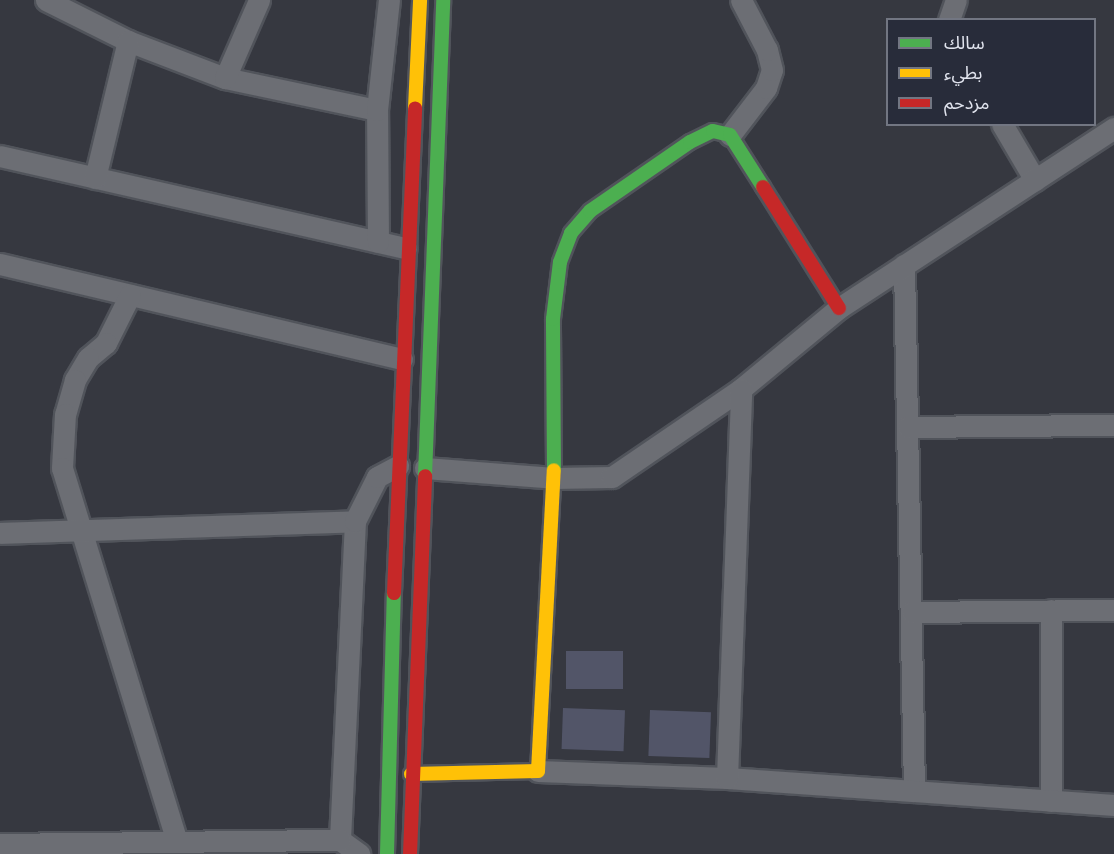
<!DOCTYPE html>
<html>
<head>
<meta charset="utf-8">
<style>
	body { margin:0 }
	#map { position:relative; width:1114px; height:854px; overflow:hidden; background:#363840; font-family:"Varela Round","Noto Sans Arabic",sans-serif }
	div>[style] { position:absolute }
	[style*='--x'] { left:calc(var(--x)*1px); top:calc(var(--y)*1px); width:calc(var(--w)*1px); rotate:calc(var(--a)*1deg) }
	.building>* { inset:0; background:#525568; transform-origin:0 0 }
	.roads { filter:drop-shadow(2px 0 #51545b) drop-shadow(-2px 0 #51545b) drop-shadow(0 2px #51545b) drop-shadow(0 -2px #51545b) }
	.street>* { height:21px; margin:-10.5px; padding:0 10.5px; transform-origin:10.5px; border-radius:10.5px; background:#6c6e74 }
	.fast>* { height:14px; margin:-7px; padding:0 7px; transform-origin:7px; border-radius:7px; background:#4caf50 }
	.slow>* { height:14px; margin:-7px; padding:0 7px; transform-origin:7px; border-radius:7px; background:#ffc107 }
	.jam>* { height:14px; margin:-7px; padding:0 7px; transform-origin:7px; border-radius:7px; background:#c62828 }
	span { translate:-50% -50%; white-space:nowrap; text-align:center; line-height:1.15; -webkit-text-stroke:4.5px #282c3a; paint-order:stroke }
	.legend { position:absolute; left:886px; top:18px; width:210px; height:108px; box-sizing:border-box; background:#282c3a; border:2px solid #727682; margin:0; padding:8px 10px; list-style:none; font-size:18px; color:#e1e4ee }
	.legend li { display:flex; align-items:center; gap:12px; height:30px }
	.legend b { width:30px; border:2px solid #727682 }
</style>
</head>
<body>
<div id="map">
	<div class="building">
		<i style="left:566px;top:651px;width:57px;height:38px"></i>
		<i style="left:563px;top:708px;width:62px;height:41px;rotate:2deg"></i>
		<i style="left:650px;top:710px;width:61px;height:46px;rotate:2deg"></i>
	</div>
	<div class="roads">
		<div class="street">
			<i style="--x:46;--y:0;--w:92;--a:26.6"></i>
			<i style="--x:128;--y:41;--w:104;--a:20.9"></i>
			<i style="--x:225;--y:78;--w:155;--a:11.9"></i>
			<i style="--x:949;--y:20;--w:21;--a:-71"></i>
			<i style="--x:225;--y:78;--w:85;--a:-66.4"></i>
			<i style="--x:1002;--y:124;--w:65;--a:59.5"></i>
			<i style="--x:730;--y:135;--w:59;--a:-52.5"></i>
			<i style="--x:766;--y:88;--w:19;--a:-72"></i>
			<i style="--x:772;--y:70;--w:21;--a:-104"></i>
			<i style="--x:767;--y:50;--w:56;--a:-117.5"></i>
			<i style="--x:0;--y:156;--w:416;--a:12.8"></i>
			<i style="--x:95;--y:178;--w:141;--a:-76.5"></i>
			<i style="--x:378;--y:242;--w:132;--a:-90.4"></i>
			<i style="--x:377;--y:110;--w:111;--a:-83.8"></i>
			<i style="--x:0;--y:264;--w:413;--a:13.3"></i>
			<i style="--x:904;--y:265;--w:526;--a:88.91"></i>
			<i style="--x:130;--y:295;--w:54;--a:116.6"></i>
			<i style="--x:106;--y:343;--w:23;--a:140"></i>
			<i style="--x:88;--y:358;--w:26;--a:121"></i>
			<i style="--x:75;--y:380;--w:35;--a:106"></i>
			<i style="--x:65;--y:414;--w:54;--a:93.2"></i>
			<i style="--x:62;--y:468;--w:391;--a:72.9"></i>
			<i style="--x:908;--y:427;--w:206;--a:-0.6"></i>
			<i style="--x:425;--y:468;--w:129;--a:4.4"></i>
			<i style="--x:554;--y:478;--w:58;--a:-1"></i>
			<i style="--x:612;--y:477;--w:156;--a:-34.3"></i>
			<i style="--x:741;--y:389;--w:127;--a:-39.6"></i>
			<i style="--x:839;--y:308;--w:329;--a:-33.2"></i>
			<i style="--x:355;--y:521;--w:319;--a:92.7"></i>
			<i style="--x:340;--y:840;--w:24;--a:36"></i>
			<i style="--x:0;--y:533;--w:355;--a:-1.9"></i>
			<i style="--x:355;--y:521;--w:49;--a:-63.4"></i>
			<i style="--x:377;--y:477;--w:24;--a:-28"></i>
			<i style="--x:1051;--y:610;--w:191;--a:90"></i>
			<i style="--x:912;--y:612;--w:202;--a:-0.6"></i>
			<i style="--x:538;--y:771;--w:189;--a:2.1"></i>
			<i style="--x:727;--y:778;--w:388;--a:4"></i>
			<i style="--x:727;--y:778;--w:389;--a:-87.9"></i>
			<i style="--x:0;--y:844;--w:340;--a:-0.7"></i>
		</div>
		<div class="fast">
			<i style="--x:554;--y:470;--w:151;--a:-90.4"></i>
			<i style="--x:553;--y:319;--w:57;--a:-83"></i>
			<i style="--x:560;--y:262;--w:31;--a:-69"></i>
			<i style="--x:571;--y:233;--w:29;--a:-49"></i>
			<i style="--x:590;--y:211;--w:121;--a:-34.6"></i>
			<i style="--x:690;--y:142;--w:25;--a:-26"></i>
			<i style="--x:713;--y:131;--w:17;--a:13"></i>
			<i style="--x:730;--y:135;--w:62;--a:57.6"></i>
			<i style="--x:425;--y:476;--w:476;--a:-87.8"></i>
			<i style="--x:387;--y:854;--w:261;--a:-88.5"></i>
		</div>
		<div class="slow">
			<i style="--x:415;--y:108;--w:108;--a:-87.3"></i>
			<i style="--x:411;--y:774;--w:127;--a:-1.4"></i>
			<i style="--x:538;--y:771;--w:301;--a:-87"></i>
		</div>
		<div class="jam">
			<i style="--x:763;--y:187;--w:143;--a:57.9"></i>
			<i style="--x:394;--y:593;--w:485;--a:-87.5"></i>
			<i style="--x:410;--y:854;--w:378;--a:-87.7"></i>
		</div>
	</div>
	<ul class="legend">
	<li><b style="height:8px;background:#4caf50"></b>سالك</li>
	<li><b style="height:8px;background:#ffc107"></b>بطيء</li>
	<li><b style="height:8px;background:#c62828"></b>مزدحم</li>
	</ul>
</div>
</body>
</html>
